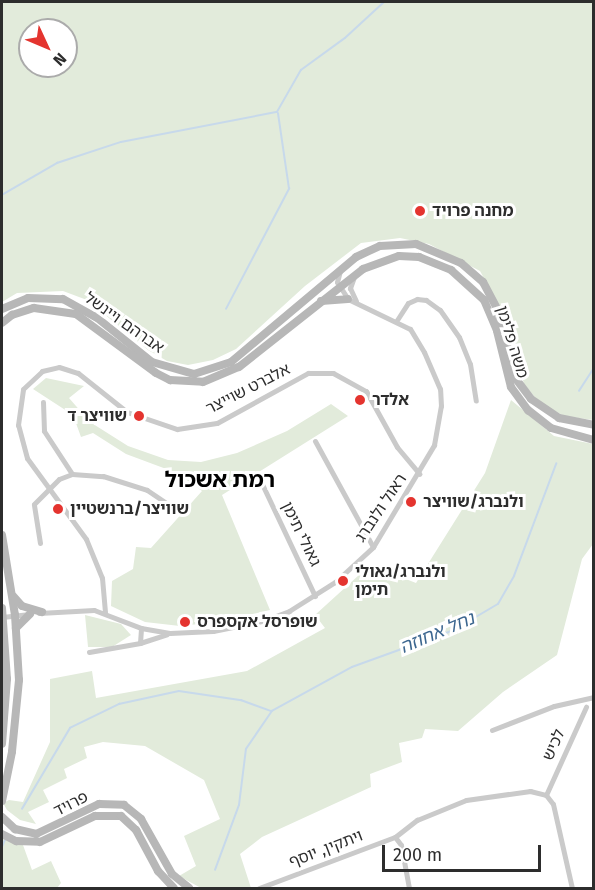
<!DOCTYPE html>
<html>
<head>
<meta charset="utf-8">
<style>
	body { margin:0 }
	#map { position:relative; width:595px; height:890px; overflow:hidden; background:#fff; font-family:"Fira Sans","Noto Sans Hebrew",sans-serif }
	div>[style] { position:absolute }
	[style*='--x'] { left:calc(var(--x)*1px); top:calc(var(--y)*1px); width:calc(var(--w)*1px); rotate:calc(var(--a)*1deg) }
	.green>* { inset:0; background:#e2ebdb }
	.stream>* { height:1.5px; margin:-0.75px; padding:0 0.75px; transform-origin:0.75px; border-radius:0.75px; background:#c7d9eb }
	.minor>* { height:5px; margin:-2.5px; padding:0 2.5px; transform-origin:2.5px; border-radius:2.5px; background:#cacaca }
	.secondary>* { height:8px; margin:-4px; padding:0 4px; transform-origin:4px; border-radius:4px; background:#b7b7b7 }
	.dots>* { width:16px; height:16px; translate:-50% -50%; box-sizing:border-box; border:3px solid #fff; border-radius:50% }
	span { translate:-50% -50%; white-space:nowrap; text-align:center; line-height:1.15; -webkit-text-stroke:6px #fff; paint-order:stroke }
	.poi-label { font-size:16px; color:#2d2d2d; font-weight:700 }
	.left { translate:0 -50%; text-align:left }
	.right { translate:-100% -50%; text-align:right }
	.street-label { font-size:16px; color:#2d2d2d }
	.water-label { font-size:18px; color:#3c668f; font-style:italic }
	.district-label { font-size:22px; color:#000; font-weight:700 }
	.frame { position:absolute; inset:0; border:3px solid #2d2d2d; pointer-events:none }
	.north { position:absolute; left:18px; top:18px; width:60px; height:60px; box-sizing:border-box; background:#fff; border:2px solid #ababab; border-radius:50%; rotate:134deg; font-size:16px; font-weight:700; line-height:24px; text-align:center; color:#2d2d2d }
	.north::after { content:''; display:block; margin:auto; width:21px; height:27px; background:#e4342f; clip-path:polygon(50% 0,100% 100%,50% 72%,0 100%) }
	.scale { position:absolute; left:382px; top:845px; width:159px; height:27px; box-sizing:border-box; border:3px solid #2d2d2d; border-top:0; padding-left:8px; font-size:18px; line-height:21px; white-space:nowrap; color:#2d2d2d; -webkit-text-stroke:4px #fff; paint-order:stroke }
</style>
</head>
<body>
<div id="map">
	<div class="green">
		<i style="clip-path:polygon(evenodd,2px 2px,593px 2px,593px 420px,564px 416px,539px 402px,524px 384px,507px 320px,480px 271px,429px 244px,400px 238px,361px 243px,305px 286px,236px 349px,213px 360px,188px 365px,167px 361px,148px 350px,87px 300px,63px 291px,17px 293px,2px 302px,2px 2px,30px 30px,66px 30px,66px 66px,30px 66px,30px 30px)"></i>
		<i style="clip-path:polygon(46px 378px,84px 386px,69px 398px,90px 422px,128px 446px,168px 460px,201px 462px,237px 453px,287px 431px,331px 404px,348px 416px,222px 495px,270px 610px,218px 622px,180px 626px,145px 622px,111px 606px,112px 581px,133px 569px,136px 547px,151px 548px,202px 491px,177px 473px,126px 454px,93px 433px,81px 437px,73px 415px,33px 389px)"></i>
		<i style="clip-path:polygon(511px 400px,554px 436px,593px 444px,593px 544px,582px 559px,557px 655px,503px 692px,458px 731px,425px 729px,422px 738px,399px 743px,402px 762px,370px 774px,371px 787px,262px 837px,240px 854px,251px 888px,201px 888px,179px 876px,196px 866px,184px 836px,220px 819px,204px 780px,145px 746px,103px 742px,84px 747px,87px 758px,64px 769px,67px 778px,43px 790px,49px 802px,28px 812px,36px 824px,20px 820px,7px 810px,3px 803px,9px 800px,23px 802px,50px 742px,50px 679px,92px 671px,96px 698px,247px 671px,325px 628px,315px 615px,370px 565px,416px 583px,485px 473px)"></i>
		<i style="clip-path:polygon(85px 615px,121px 624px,131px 635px,112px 647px,88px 647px)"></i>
		<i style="clip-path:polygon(2px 837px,23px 845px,32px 870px,51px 861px,61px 883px,57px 888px,2px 888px)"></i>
	</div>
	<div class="stream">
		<i style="--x:2;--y:195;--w:64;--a:-30.2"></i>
		<i style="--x:57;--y:163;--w:67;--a:-18.2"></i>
		<i style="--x:121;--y:142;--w:159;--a:-10.9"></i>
		<i style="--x:277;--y:112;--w:48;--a:-60.3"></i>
		<i style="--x:301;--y:70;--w:54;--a:-36"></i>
		<i style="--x:345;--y:38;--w:53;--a:-42.7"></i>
		<i style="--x:226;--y:309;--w:136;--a:-62.3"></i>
		<i style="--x:289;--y:189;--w:76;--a:-98.3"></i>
		<i style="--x:579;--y:391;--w:27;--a:-57"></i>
		<i style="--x:22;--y:809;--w:94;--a:-59.3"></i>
		<i style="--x:70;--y:728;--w:55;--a:-26.1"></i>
		<i style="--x:119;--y:704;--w:61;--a:-12.2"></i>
		<i style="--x:179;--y:691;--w:63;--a:8.3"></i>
		<i style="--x:241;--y:700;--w:32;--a:20"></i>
		<i style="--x:2;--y:847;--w:8;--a:-67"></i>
		<i style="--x:215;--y:870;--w:69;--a:-69.7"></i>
		<i style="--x:239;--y:805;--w:56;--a:-82.9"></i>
		<i style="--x:246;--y:749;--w:46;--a:-55.6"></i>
		<i style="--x:272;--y:711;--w:91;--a:-28.8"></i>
		<i style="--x:352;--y:667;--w:109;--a:-19.9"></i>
		<i style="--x:454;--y:630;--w:51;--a:-30.6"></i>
		<i style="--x:498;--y:604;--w:32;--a:-60"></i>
		<i style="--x:514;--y:576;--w:120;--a:-69.4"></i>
	</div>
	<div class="minor">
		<i style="--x:354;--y:277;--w:12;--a:110"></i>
		<i style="--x:350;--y:288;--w:14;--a:65"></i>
		<i style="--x:397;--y:320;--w:20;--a:-57"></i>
		<i style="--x:408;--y:303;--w:10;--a:-24"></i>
		<i style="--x:417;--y:299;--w:9;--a:6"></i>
		<i style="--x:426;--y:300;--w:17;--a:36"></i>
		<i style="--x:440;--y:310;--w:33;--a:55"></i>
		<i style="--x:459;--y:337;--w:29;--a:68"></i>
		<i style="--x:470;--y:364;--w:37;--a:81"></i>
		<i style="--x:43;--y:402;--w:29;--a:88"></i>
		<i style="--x:44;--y:431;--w:51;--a:56.9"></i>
		<i style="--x:315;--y:441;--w:121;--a:61.3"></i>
		<i style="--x:262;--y:484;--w:124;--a:64.7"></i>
		<i style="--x:40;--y:543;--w:39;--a:-99"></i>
		<i style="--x:34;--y:504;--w:35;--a:-45"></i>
		<i style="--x:59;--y:479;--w:14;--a:-21"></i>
		<i style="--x:72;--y:474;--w:31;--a:4"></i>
		<i style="--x:103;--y:476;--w:46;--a:17.7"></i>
		<i style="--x:147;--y:490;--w:34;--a:34"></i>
		<i style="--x:105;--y:612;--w:34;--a:-95"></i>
		<i style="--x:102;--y:578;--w:42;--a:-112.3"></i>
		<i style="--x:86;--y:539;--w:100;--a:-126.1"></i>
		<i style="--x:27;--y:458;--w:34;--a:-105"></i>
		<i style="--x:18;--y:425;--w:36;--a:-82"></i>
		<i style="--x:23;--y:389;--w:26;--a:-43"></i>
		<i style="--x:42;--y:371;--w:17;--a:-13"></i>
		<i style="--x:59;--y:367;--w:20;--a:18"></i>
		<i style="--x:78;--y:373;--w:63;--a:38.5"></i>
		<i style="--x:127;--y:412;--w:53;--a:18.8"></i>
		<i style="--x:177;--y:429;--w:40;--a:-8.5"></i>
		<i style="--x:217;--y:423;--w:104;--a:-28.8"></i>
		<i style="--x:308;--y:373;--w:25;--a:0"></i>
		<i style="--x:333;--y:373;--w:38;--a:29"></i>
		<i style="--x:366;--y:391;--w:64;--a:61"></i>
		<i style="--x:397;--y:447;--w:35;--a:50"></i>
		<i style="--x:39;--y:613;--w:55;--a:-3.1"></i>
		<i style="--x:94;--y:610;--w:50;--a:21"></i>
		<i style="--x:141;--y:628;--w:29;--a:10"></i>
		<i style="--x:170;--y:633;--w:43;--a:-2.7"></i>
		<i style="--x:213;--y:631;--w:50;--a:-11.5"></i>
		<i style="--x:262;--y:621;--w:29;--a:-20"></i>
		<i style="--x:289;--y:611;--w:54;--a:-32.2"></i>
		<i style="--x:335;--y:582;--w:52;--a:-42.6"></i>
		<i style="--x:373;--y:547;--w:119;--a:-59.1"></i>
		<i style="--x:434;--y:445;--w:40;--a:-80"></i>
		<i style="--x:441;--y:406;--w:17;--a:-93"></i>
		<i style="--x:440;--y:389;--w:40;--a:-113.4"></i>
		<i style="--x:424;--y:352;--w:27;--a:-121"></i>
		<i style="--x:410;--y:329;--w:69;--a:-154.2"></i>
		<i style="--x:348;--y:299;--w:20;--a:-123"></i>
		<i style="--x:337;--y:282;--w:11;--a:-75"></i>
		<i style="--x:2;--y:617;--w:28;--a:-6"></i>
		<i style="--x:140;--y:643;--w:28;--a:-18"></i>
		<i style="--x:89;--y:652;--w:52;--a:-10"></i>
		<i style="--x:140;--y:643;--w:15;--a:-86"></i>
		<i style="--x:492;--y:730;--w:66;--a:-21.2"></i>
		<i style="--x:554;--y:706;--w:41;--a:-12.7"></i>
		<i style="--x:546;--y:795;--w:97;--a:-65.6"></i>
		<i style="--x:395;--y:837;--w:10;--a:53"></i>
		<i style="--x:401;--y:845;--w:44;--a:79.5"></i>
		<i style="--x:259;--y:888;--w:145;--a:-20.6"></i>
		<i style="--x:395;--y:837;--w:28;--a:-38"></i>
		<i style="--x:417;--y:820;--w:53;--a:-22.2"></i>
		<i style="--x:466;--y:800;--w:65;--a:-8"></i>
		<i style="--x:530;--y:791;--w:16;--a:14"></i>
		<i style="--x:546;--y:795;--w:11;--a:52"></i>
		<i style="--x:553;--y:804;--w:86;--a:77.3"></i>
	</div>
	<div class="secondary">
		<i style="--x:321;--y:301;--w:27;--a:-4"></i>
		<i style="--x:2;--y:309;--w:28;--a:-23"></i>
		<i style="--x:28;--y:298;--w:35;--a:2"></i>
		<i style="--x:63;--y:299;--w:38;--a:29"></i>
		<i style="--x:96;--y:317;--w:72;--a:38.8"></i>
		<i style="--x:152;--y:362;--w:44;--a:15.9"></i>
		<i style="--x:194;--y:374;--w:39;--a:-18"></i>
		<i style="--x:231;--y:362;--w:163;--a:-40"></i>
		<i style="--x:356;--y:257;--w:26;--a:-25"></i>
		<i style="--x:380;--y:246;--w:36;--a:-3"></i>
		<i style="--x:416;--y:244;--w:49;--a:22.9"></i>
		<i style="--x:461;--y:263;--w:29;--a:41"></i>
		<i style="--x:483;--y:282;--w:32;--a:62"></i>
		<i style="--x:498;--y:310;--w:71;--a:75.4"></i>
		<i style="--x:516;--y:379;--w:25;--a:53"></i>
		<i style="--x:531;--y:399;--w:34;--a:34"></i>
		<i style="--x:559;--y:418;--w:36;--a:11"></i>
		<i style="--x:2;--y:323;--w:13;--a:-39"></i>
		<i style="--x:12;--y:315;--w:23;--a:-18"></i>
		<i style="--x:34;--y:308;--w:42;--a:8.1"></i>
		<i style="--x:76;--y:314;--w:99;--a:36.4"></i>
		<i style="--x:156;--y:373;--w:16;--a:27"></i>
		<i style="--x:170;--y:380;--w:33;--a:3"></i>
		<i style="--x:203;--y:382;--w:39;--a:-23"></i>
		<i style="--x:239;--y:367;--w:158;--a:-38.3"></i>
		<i style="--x:363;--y:269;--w:38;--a:-20"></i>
		<i style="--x:399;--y:256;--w:20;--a:3"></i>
		<i style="--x:419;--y:257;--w:35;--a:22"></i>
		<i style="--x:451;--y:270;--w:45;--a:42.3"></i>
		<i style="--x:484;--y:300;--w:34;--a:67"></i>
		<i style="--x:497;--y:331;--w:58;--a:76"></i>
		<i style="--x:511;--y:387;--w:29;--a:54"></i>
		<i style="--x:528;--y:410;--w:29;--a:38"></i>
		<i style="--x:551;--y:428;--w:45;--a:15.6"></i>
		<i style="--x:2;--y:535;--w:81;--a:80.8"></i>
		<i style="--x:15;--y:615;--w:65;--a:86.5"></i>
		<i style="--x:19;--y:680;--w:72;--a:95.6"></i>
		<i style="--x:12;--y:752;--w:50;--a:101.5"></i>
		<i style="--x:13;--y:596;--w:13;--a:48"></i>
		<i style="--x:22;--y:606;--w:21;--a:17"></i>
		<i style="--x:2;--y:608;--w:71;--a:86"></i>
		<i style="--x:7;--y:679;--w:65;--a:94.4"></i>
		<i style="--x:16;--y:628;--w:20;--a:-45"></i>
		<i style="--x:2;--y:817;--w:18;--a:43"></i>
		<i style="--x:15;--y:829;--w:22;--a:13"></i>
		<i style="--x:36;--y:834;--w:70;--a:-25.5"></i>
		<i style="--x:99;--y:804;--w:25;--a:2"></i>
		<i style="--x:124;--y:805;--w:22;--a:39"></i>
		<i style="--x:141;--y:819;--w:63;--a:60.6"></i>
		<i style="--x:172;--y:874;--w:22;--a:39"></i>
		<i style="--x:2;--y:834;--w:16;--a:27"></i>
		<i style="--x:16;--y:841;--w:24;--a:2"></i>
		<i style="--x:40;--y:842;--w:61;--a:-25.3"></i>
		<i style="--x:95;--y:816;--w:26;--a:0"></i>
		<i style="--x:121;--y:816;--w:21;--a:43"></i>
		<i style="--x:136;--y:830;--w:47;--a:61.8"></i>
		<i style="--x:158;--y:871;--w:23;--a:47"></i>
	</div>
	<div class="dots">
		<i style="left:420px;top:211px;background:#e4342f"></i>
		<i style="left:360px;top:400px;background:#e4342f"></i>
		<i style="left:139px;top:416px;background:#e4342f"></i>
		<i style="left:411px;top:502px;background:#e4342f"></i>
		<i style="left:58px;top:509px;background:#e4342f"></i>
		<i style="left:343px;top:581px;background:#e4342f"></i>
		<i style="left:185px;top:622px;background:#e4342f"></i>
	</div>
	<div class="poi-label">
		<span class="left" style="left:432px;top:211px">מחנה פרויד</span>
		<span class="left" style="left:372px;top:400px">אלדר</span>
		<span class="right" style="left:127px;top:416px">שוויצר ד</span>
		<span class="left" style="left:423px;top:502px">ולנברג/שוויצר</span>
		<span class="left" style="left:70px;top:509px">שוויצר/ברנשטיין</span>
		<span class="left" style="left:355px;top:581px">ולנברג/גאולי<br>תימן</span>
		<span class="left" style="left:197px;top:622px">שופרסל אקספרס</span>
	</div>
	<div class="street-label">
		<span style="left:124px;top:323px;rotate:35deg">אברהם ויינשל</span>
		<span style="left:512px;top:342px;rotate:73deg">משה פלימן</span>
		<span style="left:248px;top:389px;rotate:-27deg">אלברט שוייצר</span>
		<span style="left:381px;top:508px;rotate:-56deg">ראול ולנברג</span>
		<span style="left:301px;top:534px;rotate:64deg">גאולי תימן</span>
		<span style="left:554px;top:745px;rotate:-66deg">לכיש</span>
		<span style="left:71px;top:804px;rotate:-27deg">פרויד</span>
		<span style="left:326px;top:849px;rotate:-21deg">ויתקין, יוסף</span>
	</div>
	<div class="water-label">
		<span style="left:437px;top:633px;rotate:-23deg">נחל אחוזה</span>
	</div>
	<div class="district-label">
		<span style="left:220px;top:480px">רמת אשכול</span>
	</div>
	<div class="frame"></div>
	<div class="north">N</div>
	<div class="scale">200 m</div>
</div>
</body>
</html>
